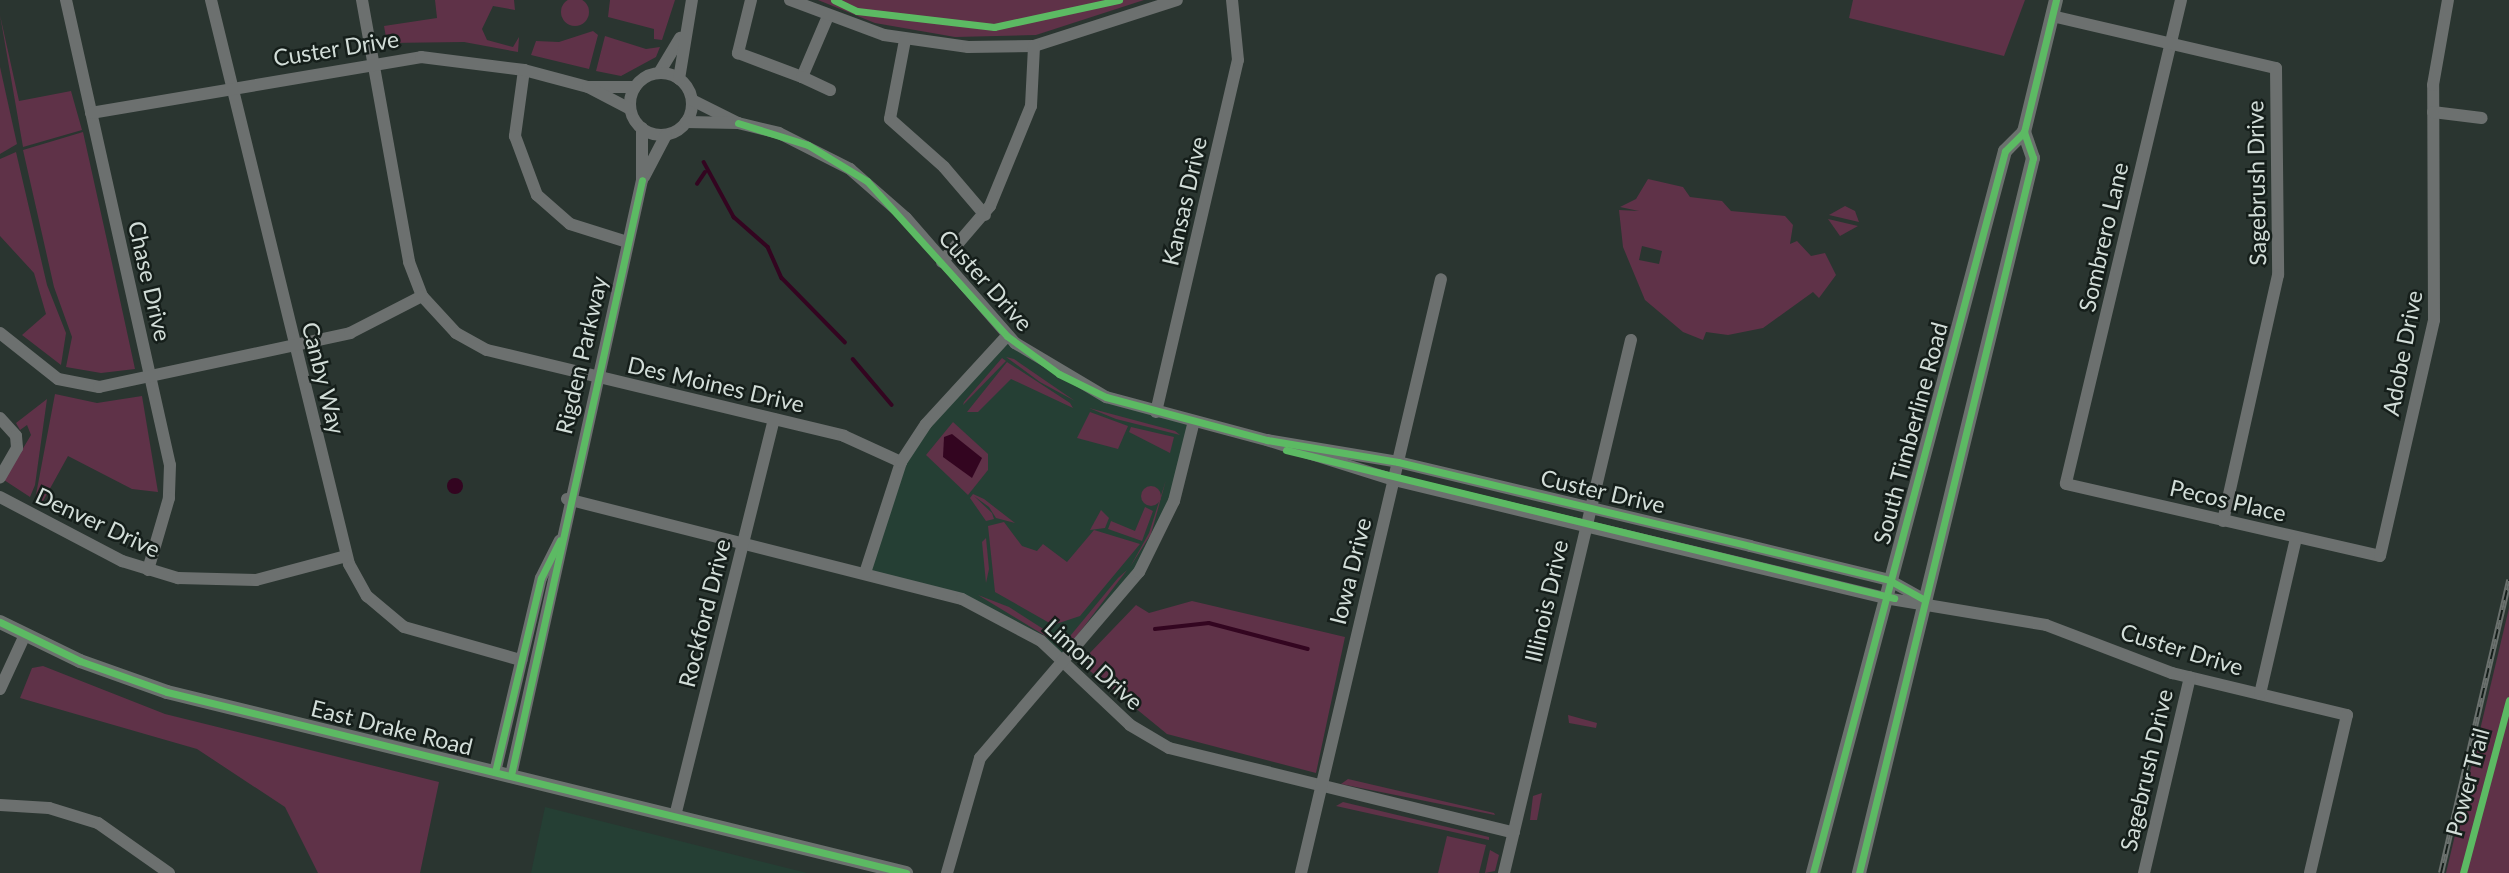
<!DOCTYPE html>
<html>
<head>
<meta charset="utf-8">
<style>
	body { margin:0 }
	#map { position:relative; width:2509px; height:873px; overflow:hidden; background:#2a3530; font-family:Lato,sans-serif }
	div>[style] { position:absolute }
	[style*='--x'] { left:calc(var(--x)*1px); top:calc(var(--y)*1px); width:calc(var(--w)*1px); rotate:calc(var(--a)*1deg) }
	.built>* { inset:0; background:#253f34 }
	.green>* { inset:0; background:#5f3248 }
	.round { border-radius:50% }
	.water>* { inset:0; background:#330520 }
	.stream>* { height:3.5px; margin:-1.75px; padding:0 1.75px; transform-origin:1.75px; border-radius:1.75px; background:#330520 }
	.minor>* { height:12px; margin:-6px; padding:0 6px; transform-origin:6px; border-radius:6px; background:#6c706f }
	.minor>.ring { margin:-6px; padding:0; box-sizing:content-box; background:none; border:12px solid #6c706f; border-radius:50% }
	.major>* { height:14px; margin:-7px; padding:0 7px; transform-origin:7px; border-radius:7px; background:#6b716e }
	.rail>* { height:6px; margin-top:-3px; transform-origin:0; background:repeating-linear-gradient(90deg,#151e1a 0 10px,#6b716e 0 20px); box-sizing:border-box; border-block:2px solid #6b716e }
	.cycleway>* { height:7px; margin:-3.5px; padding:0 3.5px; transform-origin:3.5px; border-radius:3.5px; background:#5cba63 }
	span { translate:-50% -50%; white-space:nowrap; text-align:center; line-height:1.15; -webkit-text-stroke:5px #151e1a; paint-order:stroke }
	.street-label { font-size:23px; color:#d2ddd8 }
</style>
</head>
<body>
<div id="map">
	<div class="built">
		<i style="clip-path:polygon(1007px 336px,1077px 384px,1194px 421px,1150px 554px,1066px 661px,990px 611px,865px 573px,901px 462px)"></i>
		<i style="clip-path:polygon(545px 807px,807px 873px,531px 873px)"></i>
	</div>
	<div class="green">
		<i class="round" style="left:561px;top:-2px;width:28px;height:28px"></i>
		<i style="clip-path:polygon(435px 0,514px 0,515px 10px,493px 6px,482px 29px,487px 40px,513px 47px,519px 37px,518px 52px,464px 42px,387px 43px,384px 26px,437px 18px)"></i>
		<i style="clip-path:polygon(610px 0,675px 0,662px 40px,654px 39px,654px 29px,608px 17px)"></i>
		<i style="clip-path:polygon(818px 0,1144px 0,1036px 35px,955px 37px,875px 23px)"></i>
		<i style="clip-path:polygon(1853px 0,2025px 0,2004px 56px,1849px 18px)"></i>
		<i style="clip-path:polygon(0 15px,19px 101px,71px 91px,82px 130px,23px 147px)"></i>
		<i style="clip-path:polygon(593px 31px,598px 35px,589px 69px,531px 55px,536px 41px,559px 42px)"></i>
		<i style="clip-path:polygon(605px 36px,646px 49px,660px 47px,656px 57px,621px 76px,596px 71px)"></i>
		<i style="clip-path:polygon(0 67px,17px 144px,0 154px)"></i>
		<i style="clip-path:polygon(83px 132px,112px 263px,135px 369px,101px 373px,66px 367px,72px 337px,54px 287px,23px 150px)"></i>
		<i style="clip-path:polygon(16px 152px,47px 285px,66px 333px,61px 365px,22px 335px,46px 314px,34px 273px,0 236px,0 159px)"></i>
		<i style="clip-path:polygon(evenodd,1648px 179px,1683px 187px,1690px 197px,1722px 201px,1731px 211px,1785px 216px,1793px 225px,1790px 244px,1797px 241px,1811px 256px,1825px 253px,1836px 275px,1819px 298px,1813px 292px,1763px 328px,1728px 335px,1706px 332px,1703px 340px,1683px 332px,1645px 300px,1623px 247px,1619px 210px,1639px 211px,1620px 207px,1636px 199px,1648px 179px,1642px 246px,1662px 251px,1659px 264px,1639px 260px,1642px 246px)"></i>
		<i style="clip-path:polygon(1845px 206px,1855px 211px,1859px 222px,1829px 215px)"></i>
		<i style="clip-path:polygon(1828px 219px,1858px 226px,1840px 236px)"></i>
		<i style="clip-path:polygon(1006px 357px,1014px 359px,1075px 401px,1040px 382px)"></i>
		<i style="clip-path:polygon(1002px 358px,1006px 361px,963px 405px,964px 402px)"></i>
		<i style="clip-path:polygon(1007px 362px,1070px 403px,1073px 408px,1011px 379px,978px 412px,967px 412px)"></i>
		<i style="clip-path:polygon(55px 394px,97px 403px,142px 396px,158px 492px,132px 489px,68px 456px,42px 503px,35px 500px)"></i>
		<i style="clip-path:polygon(47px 399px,35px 485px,30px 497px,4px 480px,31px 435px,27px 425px,20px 430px,16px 423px)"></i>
		<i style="clip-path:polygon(1089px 408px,1175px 431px,1180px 435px,1116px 419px)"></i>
		<i style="clip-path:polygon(1090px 412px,1128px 426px,1118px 449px,1077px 438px)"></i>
		<i style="clip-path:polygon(953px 422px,988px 454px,988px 470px,968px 495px,926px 455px)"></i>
		<i style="clip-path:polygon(1131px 427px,1174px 437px,1170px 453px,1129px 432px)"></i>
		<i style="clip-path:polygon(1166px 480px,1151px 534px,1130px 567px,1149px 533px)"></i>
		<i class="round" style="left:1141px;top:486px;width:20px;height:20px"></i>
		<i style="clip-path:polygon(973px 494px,984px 499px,1015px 523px,996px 518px,989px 507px,974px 496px,992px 513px,994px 519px,986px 521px,970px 498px)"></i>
		<i style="clip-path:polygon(1145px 507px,1153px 511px,1142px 541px,1108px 529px,1111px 521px,1135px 531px)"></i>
		<i style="clip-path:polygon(1101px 510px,1109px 518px,1105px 528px,1090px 530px)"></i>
		<i style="clip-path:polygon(1004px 522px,1022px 546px,1037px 551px,1043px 544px,1067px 562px,1094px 530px,1140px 544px,1080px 616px,1053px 625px,995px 592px,988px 526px)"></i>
		<i style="clip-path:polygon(986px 538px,989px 569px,986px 583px,982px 542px)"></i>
		<i style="clip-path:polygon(1127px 570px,1073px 641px,1066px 641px,1118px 578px)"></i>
		<i style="clip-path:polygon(978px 595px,1009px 607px,1062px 641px,1057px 643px)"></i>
		<i style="clip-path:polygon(1192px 601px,1345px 637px,1316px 773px,1167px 734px,1090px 671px,1086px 657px,1136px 605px,1149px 613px)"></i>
		<i style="clip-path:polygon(2509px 608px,2509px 873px,2446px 873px)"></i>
		<i style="clip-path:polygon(43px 666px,165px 714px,439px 782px,420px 873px,318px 873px,285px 807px,197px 749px,20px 698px,32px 668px)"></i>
		<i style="clip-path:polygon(1568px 715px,1597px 723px,1596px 728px,1569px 723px)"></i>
		<i style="clip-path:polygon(1348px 779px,1494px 813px,1495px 815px,1341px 784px)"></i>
		<i style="clip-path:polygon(1542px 793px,1537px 820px,1530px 820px,1533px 796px)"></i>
		<i style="clip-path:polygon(1343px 802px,1489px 837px,1489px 840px,1336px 806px)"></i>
		<i style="clip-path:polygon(1447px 836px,1486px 845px,1479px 873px,1438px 873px)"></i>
		<i style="clip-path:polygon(1490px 850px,1499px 855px,1495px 871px,1485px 873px)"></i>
	</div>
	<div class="water">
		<i style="clip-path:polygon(952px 434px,982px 458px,972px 478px,943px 457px,944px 437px)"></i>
		<i class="round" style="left:447px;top:478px;width:16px;height:16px"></i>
	</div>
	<div class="stream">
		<i style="--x:704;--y:162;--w:63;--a:61.4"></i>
		<i style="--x:734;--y:217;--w:45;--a:41.4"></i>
		<i style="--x:768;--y:247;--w:34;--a:66"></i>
		<i style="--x:782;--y:278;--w:90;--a:45.5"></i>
		<i style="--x:697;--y:184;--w:14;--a:-56"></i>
		<i style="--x:853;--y:359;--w:60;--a:49.7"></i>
		<i style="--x:1155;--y:629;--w:54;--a:-6.3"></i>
		<i style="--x:1209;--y:623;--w:102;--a:14.7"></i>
	</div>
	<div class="minor">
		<i style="--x:66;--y:0;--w:476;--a:77.4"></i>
		<i style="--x:170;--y:465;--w:33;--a:92"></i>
		<i style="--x:169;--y:498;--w:75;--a:106.3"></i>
		<i style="--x:211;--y:0;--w:581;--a:76.25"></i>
		<i style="--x:349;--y:564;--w:37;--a:61"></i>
		<i style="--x:367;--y:596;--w:48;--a:40"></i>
		<i style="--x:404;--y:627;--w:122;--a:15.8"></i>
		<i style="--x:362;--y:0;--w:266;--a:79.8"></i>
		<i style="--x:409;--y:262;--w:36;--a:69"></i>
		<i style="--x:422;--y:296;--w:50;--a:47.4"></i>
		<i style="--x:456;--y:333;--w:35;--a:29"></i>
		<i style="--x:487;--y:350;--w:367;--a:13.5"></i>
		<i style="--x:844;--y:436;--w:63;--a:24.5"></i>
		<i style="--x:751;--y:0;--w:55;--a:103.8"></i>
		<i style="--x:738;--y:53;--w:68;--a:20.6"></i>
		<i style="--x:802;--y:77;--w:66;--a:-66.9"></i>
		<i style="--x:790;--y:0;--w:100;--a:20.4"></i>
		<i style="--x:884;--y:35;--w:85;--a:8.1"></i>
		<i style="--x:968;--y:47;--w:66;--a:-0.9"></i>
		<i style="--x:1034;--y:46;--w:150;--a:-17.8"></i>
		<i style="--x:2181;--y:0;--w:497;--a:103.4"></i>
		<i style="--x:2066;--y:484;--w:322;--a:12.9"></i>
		<i style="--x:2380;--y:556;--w:242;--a:-77.1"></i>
		<i style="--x:2434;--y:320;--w:235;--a:-90.2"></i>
		<i style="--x:2433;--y:85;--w:86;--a:-80"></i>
		<i style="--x:2052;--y:16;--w:230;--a:13.1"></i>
		<i style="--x:2276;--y:68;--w:207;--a:89.4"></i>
		<i style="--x:2278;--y:275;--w:252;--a:102.6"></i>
		<i style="--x:905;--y:40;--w:80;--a:100.8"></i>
		<i style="--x:890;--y:119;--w:72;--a:41.6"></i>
		<i style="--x:944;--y:167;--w:63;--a:49.5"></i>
		<i style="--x:524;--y:70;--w:67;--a:97.8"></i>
		<i style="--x:515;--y:136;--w:63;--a:69.6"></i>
		<i style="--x:537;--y:195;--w:44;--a:41.3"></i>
		<i style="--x:570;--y:224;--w:60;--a:17.5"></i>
		<i style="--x:659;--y:73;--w:41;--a:-59"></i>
		<i class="ring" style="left:630px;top:73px;width:50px;height:50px"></i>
		<i style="--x:802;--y:77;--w:31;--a:25"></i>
		<i style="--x:679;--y:79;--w:80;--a:-80.7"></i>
		<i style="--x:590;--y:87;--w:45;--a:0"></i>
		<i style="--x:692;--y:100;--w:51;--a:26.6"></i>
		<i style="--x:2433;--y:112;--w:49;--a:7"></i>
		<i style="--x:91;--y:113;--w:335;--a:-9.6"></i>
		<i style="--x:421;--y:57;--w:104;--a:7.2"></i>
		<i style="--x:524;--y:70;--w:66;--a:14.9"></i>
		<i style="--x:588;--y:87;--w:47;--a:27.6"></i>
		<i style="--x:686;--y:122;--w:52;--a:1.1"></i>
		<i style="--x:738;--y:123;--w:42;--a:13.7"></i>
		<i style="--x:779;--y:133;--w:80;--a:26.9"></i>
		<i style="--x:850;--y:169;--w:74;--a:41.2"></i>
		<i style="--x:906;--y:218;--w:166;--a:48.9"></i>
		<i style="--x:1015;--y:343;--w:106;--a:30.7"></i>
		<i style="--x:1106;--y:397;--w:167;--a:15"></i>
		<i style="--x:1267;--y:440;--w:133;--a:9.5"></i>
		<i style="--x:1398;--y:462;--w:362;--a:13.4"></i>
		<i style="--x:1750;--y:546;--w:143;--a:13.7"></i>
		<i style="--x:1889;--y:580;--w:41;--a:29.1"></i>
		<i style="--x:644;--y:177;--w:47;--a:-62.4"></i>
		<i style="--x:942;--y:262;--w:74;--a:-49.4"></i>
		<i style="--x:990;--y:206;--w:108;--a:-67.7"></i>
		<i style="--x:1031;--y:106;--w:60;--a:-87.1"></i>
		<i style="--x:0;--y:333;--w:74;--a:38.4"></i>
		<i style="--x:58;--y:379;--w:42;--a:11"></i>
		<i style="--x:99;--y:387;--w:257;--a:-12.1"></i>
		<i style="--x:350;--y:333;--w:81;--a:-27.2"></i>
		<i style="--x:1156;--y:412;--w:361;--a:-76.9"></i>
		<i style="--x:1238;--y:60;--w:60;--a:-95.7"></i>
		<i style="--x:0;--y:418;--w:24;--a:48"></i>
		<i style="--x:16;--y:436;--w:12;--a:85"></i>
		<i style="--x:17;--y:448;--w:34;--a:120"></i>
		<i style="--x:1270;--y:441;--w:130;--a:17.5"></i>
		<i style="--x:1394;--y:480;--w:505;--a:13.51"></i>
		<i style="--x:1885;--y:598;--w:163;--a:9.5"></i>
		<i style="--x:2046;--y:625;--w:135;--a:20.9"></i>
		<i style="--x:2172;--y:673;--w:180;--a:13.5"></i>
		<i style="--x:2347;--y:715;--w:162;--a:103.2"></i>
		<i style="--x:0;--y:497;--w:138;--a:27.7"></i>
		<i style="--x:122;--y:561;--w:59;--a:16.9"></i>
		<i style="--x:178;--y:578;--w:78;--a:1.5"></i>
		<i style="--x:256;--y:580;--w:93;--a:-14.9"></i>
		<i style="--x:567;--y:499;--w:407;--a:14.2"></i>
		<i style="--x:962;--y:599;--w:89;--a:28"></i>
		<i style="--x:1041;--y:641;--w:122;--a:43.3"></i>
		<i style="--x:1130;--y:725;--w:45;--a:30.5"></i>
		<i style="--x:1169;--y:748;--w:355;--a:13.8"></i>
		<i style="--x:865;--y:573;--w:117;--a:-72"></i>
		<i style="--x:901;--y:462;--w:45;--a:-56.7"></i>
		<i style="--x:926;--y:424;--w:120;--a:-47.4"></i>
		<i style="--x:0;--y:689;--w:60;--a:-65.2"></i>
		<i style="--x:2260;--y:694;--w:160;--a:-77"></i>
		<i style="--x:495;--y:772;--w:199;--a:-76.7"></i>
		<i style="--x:541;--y:578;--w:42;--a:-63.4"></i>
		<i style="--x:511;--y:775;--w:609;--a:-77.58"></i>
		<i style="--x:642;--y:180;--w:52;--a:-90"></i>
		<i style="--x:0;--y:805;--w:49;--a:3.5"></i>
		<i style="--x:49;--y:808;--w:51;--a:17"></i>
		<i style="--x:98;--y:823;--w:87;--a:35.2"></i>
		<i style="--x:675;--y:816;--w:409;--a:-76"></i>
		<i style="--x:947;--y:873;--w:120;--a:-74"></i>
		<i style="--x:980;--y:758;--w:245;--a:-49.5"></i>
		<i style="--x:1139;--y:572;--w:79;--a:-63.8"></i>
		<i style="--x:1174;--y:501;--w:82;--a:-76"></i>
		<i style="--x:1301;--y:873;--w:610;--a:-76.74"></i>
		<i style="--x:1504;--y:873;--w:548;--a:-76.6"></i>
		<i style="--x:2144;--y:873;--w:201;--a:-76.8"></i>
	</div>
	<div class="major">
		<i style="--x:0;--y:622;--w:89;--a:26"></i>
		<i style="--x:80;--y:661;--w:92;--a:19.6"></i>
		<i style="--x:167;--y:692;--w:761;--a:13.76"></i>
		<i style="--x:1813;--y:873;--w:747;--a:-75.11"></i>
		<i style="--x:2005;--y:151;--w:27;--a:-45"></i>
		<i style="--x:2024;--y:132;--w:136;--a:-76.4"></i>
		<i style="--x:1859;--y:873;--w:736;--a:-76.32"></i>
		<i style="--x:2033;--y:158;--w:28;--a:-109"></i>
	</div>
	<div class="rail">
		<i style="--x:2441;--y:873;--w:301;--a:-76.9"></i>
	</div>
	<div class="cycleway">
		<i style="--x:834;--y:0;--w:25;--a:26"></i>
		<i style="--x:857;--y:11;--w:138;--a:6.7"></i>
		<i style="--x:994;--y:27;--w:128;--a:-12.2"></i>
		<i style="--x:738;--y:123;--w:73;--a:17.4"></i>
		<i style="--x:808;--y:145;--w:69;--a:31.4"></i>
		<i style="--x:867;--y:181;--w:209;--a:47.9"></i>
		<i style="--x:1007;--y:336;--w:64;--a:36.2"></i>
		<i style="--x:1059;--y:374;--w:52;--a:26.1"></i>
		<i style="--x:1106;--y:397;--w:167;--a:15"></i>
		<i style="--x:1267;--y:440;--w:133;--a:9.5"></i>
		<i style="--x:1398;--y:462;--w:362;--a:13.4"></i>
		<i style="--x:1750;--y:546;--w:143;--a:13.7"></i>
		<i style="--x:1889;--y:580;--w:41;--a:29.1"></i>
		<i style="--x:1286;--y:450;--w:626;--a:13.68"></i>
		<i style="--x:0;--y:622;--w:89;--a:26"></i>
		<i style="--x:80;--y:661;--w:92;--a:19.6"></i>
		<i style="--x:167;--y:692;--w:761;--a:13.76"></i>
		<i style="--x:495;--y:772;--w:199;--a:-76.7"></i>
		<i style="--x:541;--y:578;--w:42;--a:-63.4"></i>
		<i style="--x:511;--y:775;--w:609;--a:-77.58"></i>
		<i style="--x:1813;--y:873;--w:747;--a:-75.11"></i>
		<i style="--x:2005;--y:151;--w:27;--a:-45"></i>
		<i style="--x:2024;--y:132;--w:136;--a:-76.4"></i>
		<i style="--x:1859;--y:873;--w:736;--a:-76.32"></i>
		<i style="--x:2033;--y:158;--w:28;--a:-109"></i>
		<i style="--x:2463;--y:873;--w:179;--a:-75.1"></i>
	</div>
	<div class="street-label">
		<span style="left:336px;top:48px;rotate:-9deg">Custer Drive</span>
		<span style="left:2256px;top:183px;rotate:-91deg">Sagebrush Drive</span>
		<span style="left:1184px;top:201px;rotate:-77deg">Kansas Drive</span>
		<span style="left:2103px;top:237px;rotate:-77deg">Sombrero Lane</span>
		<span style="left:986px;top:280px;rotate:48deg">Custer Drive</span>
		<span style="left:150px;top:281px;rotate:77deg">Chase Drive</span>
		<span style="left:2402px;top:353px;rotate:-79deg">Adobe Drive</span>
		<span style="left:581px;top:355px;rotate:-77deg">Rigden Parkway</span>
		<span style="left:324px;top:378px;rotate:76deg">Canby Way</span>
		<span style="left:716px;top:384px;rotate:13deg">Des Moines Drive</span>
		<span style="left:1910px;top:433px;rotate:-75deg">South Timberline Road</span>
		<span style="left:1603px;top:491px;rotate:13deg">Custer Drive</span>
		<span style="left:2228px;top:500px;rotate:13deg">Pecos Place</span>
		<span style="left:98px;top:522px;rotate:25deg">Denver Drive</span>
		<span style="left:1350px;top:571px;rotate:-76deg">Iowa Drive</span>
		<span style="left:1546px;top:601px;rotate:-77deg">Illinois Drive</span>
		<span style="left:704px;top:613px;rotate:-76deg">Rockford Drive</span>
		<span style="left:2182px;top:649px;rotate:17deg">Custer Drive</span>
		<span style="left:1094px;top:664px;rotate:42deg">Limon Drive</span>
		<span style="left:392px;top:727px;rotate:14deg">East Drake Road</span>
		<span style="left:2146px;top:770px;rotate:-77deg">Sagebrush Drive</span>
		<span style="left:2467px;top:782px;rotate:-75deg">Power Trail</span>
	</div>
</div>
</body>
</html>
